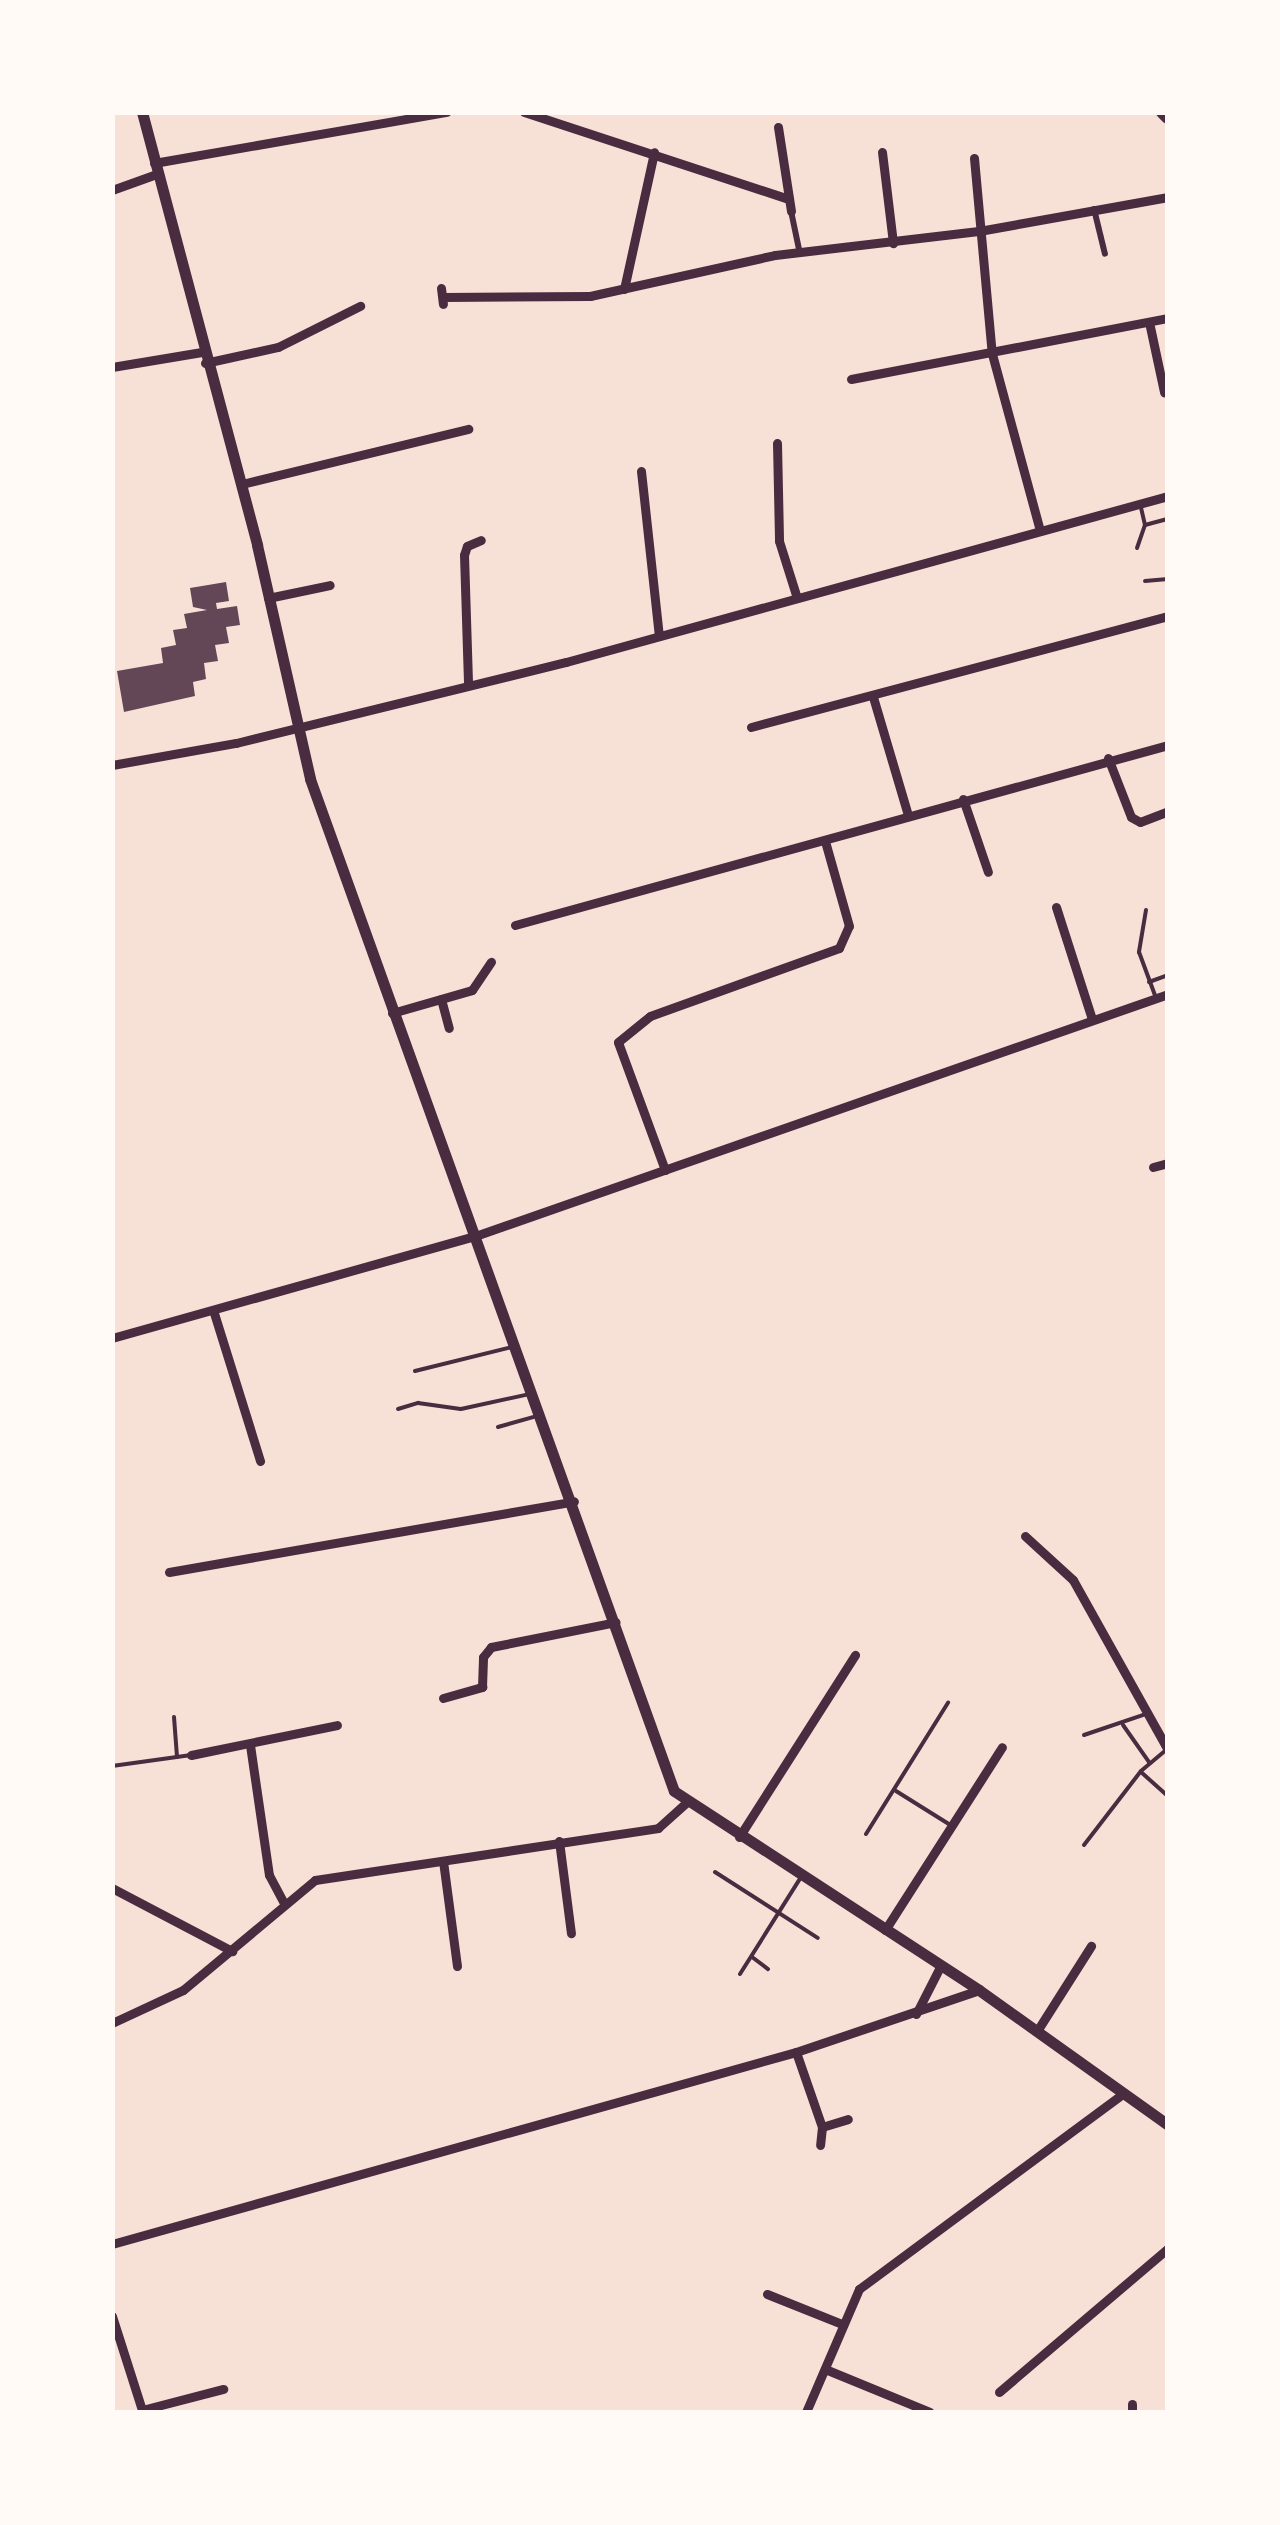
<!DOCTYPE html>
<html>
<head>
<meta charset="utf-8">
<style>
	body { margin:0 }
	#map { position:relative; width:1280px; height:2525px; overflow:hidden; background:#f7e1d7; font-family:"DM Sans",sans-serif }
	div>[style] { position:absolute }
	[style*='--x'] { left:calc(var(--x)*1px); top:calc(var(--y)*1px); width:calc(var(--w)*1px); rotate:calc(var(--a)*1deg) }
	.building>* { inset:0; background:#644757 }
	.service>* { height:4px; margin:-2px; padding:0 2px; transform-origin:2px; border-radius:2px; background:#4a2c40 }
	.pedestrian>* { height:6px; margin:-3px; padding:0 3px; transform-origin:3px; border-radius:3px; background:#4a2c40 }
	.minor>* { height:9px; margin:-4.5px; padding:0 4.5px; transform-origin:4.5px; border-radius:4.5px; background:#4a2c40 }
	.tertiary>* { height:11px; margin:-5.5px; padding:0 5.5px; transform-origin:5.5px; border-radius:5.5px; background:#4a2c40 }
	.primary>* { height:14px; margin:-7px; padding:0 7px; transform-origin:7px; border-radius:7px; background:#4a2c40 }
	span { translate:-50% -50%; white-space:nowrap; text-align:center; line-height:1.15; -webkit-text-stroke:8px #fffaf5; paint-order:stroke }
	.frame { position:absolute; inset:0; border:115px solid #fffaf5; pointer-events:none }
</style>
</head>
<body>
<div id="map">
	<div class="building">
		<i style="clip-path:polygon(226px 582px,229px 601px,216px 603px,217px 609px,237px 606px,240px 625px,226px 627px,229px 643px,215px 645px,218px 661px,204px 663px,206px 679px,193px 682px,195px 696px,124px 712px,117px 671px,163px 663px,161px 648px,176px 645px,173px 630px,187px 628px,184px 614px,207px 610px,193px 607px,190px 588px)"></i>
	</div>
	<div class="service">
		<i style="--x:1145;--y:525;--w:24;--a:-15"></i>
		<i style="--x:1137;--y:548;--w:24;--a:-71"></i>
		<i style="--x:1145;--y:525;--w:23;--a:-103"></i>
		<i style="--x:1145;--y:581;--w:23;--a:-5"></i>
		<i style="--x:1146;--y:910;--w:43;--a:99.5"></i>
		<i style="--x:1139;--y:952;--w:49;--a:69.7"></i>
		<i style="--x:1149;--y:982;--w:20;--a:-20"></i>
		<i style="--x:415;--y:1371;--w:100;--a:-13.9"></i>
		<i style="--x:398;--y:1409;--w:21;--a:-17"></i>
		<i style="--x:418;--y:1403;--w:43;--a:7.9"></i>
		<i style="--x:461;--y:1409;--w:71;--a:-12.3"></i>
		<i style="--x:498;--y:1427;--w:41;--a:-15.8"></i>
		<i style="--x:174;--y:1717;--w:40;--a:85.7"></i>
		<i style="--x:1123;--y:1725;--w:45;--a:54.9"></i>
		<i style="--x:1084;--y:1735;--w:65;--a:-18.7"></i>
		<i style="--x:112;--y:1766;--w:80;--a:-7.9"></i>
		<i style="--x:1141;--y:1772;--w:36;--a:42"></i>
		<i style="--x:896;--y:1791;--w:66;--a:32"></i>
		<i style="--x:866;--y:1834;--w:155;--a:-58"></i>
		<i style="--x:1084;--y:1845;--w:93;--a:-52.4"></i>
		<i style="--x:1141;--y:1771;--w:35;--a:-40"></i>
		<i style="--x:715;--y:1872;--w:122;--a:32.7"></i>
		<i style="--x:752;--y:1957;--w:20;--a:37"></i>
		<i style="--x:740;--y:1974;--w:115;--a:-57.8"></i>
	</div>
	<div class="pedestrian">
		<i style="--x:1094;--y:209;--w:46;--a:76.3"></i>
		<i style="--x:791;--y:211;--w:44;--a:78.2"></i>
	</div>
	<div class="minor">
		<i style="--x:524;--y:112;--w:279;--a:18.2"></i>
		<i style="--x:778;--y:127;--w:85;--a:81.2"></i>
		<i style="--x:882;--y:152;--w:92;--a:83.1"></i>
		<i style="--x:974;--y:158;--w:197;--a:84.8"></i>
		<i style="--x:992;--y:354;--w:183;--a:74.8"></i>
		<i style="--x:154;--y:163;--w:297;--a:-9.9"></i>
		<i style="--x:112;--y:190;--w:45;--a:-19.7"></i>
		<i style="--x:441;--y:288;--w:16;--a:83"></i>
		<i style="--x:624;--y:289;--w:140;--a:-77.6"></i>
		<i style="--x:443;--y:297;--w:147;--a:-0.4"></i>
		<i style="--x:590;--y:296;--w:189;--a:-12.5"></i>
		<i style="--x:775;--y:255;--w:205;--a:-6.7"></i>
		<i style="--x:979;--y:231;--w:192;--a:-10.2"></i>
		<i style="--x:1149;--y:322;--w:72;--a:77.9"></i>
		<i style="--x:205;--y:363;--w:75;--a:-12.4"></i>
		<i style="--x:278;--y:347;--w:92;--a:-26.6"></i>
		<i style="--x:112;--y:367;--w:91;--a:-9.5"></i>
		<i style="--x:851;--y:379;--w:323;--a:-10.9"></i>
		<i style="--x:777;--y:443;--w:98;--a:88.8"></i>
		<i style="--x:779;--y:541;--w:57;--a:72.5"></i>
		<i style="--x:641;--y:471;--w:166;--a:83.8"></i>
		<i style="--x:242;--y:484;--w:233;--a:-13.7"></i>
		<i style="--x:268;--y:598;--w:63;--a:-11.8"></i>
		<i style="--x:468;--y:682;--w:127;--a:-91.8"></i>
		<i style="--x:464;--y:555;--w:9;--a:-72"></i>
		<i style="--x:467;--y:546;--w:15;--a:-23"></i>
		<i style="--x:873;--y:697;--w:123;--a:73.5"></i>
		<i style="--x:751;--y:727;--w:432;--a:-14.9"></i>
		<i style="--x:1108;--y:758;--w:63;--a:68.7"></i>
		<i style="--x:1131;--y:817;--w:10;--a:29"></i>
		<i style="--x:1140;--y:822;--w:30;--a:-21"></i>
		<i style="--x:112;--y:765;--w:126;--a:-10.1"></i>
		<i style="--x:236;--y:743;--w:340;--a:-13.8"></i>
		<i style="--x:566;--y:662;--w:624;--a:-15.42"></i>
		<i style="--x:963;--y:799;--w:77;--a:71.1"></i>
		<i style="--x:1056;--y:907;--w:118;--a:72.2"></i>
		<i style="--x:515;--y:925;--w:677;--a:-15.41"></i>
		<i style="--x:441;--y:999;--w:30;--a:75"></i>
		<i style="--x:392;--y:1013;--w:83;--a:-16"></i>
		<i style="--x:472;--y:990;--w:34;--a:-56"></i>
		<i style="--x:1153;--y:1167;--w:16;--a:-15"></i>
		<i style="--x:665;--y:1170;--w:136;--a:-110.2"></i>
		<i style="--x:618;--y:1042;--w:41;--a:-39.1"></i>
		<i style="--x:650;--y:1016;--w:201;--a:-19.8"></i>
		<i style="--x:839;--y:948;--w:24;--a:-66"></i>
		<i style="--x:849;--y:926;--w:88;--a:-105.8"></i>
		<i style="--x:214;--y:1313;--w:155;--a:72.7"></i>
		<i style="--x:112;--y:1338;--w:380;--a:-15.7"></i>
		<i style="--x:478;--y:1235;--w:731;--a:-19.25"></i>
		<i style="--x:1025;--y:1536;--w:65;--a:42.5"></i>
		<i style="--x:1073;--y:1580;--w:195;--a:60.8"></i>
		<i style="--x:169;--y:1572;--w:411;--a:-9.9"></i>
		<i style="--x:443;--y:1698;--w:41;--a:-15.8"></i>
		<i style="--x:482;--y:1687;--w:30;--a:-88"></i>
		<i style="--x:483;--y:1657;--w:13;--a:-51"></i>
		<i style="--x:491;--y:1647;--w:127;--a:-11.3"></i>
		<i style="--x:250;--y:1745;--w:131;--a:81.7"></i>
		<i style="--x:269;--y:1875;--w:30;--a:62"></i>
		<i style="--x:191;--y:1755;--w:149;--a:-11.6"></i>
		<i style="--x:739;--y:1837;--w:216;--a:-57.5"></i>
		<i style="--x:559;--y:1841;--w:93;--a:82.6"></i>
		<i style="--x:443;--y:1861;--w:106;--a:82.4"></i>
		<i style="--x:112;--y:1888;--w:136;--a:27.7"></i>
		<i style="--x:885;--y:1930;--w:217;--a:-57.4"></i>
		<i style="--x:916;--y:2014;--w:55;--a:-63"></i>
		<i style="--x:112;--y:2023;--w:78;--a:-24.9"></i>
		<i style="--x:183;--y:1990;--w:172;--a:-39.8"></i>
		<i style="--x:315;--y:1880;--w:347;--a:-8.6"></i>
		<i style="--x:658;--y:1828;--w:38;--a:-42"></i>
		<i style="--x:1037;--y:2031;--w:101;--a:-57.6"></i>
		<i style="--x:796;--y:2052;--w:79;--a:70.9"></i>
		<i style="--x:822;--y:2127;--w:18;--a:96"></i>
		<i style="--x:822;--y:2127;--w:27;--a:-17"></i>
		<i style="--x:112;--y:2244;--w:710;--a:-15.68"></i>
		<i style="--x:796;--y:2052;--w:193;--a:-18.7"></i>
		<i style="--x:767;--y:2294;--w:81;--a:21.8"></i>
		<i style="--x:112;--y:2316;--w:99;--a:72.3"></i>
		<i style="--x:142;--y:2410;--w:84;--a:-14.5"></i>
		<i style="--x:825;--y:2369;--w:113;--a:22.3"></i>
		<i style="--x:999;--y:2392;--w:222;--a:-40.4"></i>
		<i style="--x:1132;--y:2404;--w:8;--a:90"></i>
		<i style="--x:806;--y:2412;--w:134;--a:-66.7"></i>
		<i style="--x:859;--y:2289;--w:328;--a:-36.5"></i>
	</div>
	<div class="tertiary">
		<i style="--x:142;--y:112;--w:448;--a:75.1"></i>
		<i style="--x:257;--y:545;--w:240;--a:77.2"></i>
		<i style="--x:310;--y:779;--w:1075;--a:70.22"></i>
		<i style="--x:674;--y:1791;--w:364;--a:33.1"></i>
		<i style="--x:979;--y:1990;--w:232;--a:35.5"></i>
	</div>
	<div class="primary">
		<i style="--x:1163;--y:112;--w:7;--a:45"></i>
	</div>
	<div class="frame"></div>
</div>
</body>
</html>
